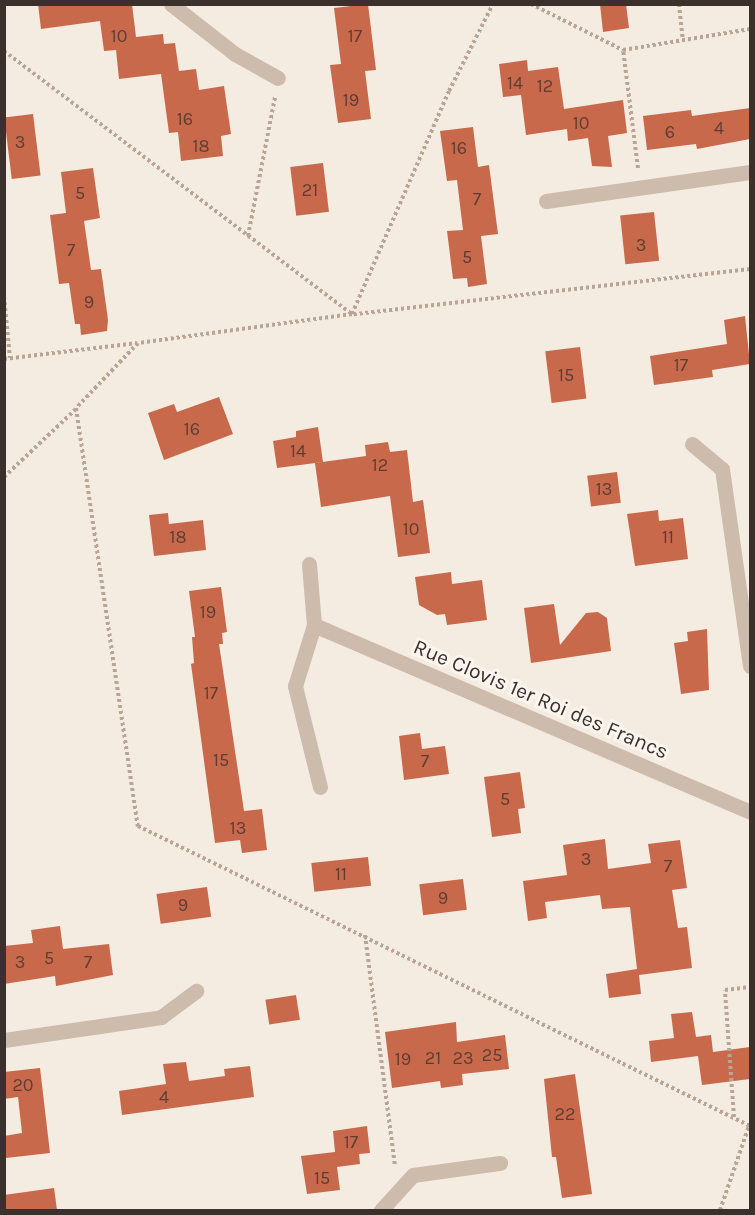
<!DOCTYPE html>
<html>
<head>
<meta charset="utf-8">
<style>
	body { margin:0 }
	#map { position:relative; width:755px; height:1215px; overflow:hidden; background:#f4ebe1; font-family:Karla,sans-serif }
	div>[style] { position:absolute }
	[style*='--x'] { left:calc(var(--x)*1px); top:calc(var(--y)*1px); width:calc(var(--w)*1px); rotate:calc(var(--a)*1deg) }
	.building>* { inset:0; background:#c8694b; transform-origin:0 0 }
	.path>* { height:4px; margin-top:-2px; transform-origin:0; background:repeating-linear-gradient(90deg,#b9a596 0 3px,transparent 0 6px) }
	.minor>* { height:15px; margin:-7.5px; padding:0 7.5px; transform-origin:7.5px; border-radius:7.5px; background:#cdbbac }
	span { translate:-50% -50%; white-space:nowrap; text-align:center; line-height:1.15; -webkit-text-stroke:6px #fbf5ee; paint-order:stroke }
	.number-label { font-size:18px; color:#5e3e33 }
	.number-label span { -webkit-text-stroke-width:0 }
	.street-label { font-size:21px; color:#3b302b }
	.frame { position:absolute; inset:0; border:6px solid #3b302b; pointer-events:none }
</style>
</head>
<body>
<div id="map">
	<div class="building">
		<i style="clip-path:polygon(38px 4px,132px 4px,136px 37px,163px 34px,164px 44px,175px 43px,179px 71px,162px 73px,196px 69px,199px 90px,224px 86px,231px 134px,221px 136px,223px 156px,181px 161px,178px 132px,169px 133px,161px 74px,119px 79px,116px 50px,104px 51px,100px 21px,41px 29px)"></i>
		<i style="clip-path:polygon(368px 4px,376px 70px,365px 71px,371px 119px,338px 123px,330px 65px,341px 64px,334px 8px)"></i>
		<i style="clip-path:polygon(600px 4px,626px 4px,629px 28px,603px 32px)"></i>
		<i style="clip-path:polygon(527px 60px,528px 71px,558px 67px,564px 109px,623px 100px,627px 133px,608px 136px,612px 167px,592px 166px,588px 138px,568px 141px,567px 129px,526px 135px,521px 95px,503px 97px,499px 64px)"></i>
		<i style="clip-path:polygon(750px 108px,750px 139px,697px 149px,696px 144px,647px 150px,643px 116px,691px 110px,692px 116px)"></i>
		<i style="left:33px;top:114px;width:62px;height:29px;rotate:83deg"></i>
		<i style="clip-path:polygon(473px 127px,478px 167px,489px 165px,498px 234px,481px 236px,487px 284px,468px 287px,467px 278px,453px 279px,447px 231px,463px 230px,457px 180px,447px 181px,440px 131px)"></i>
		<i style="left:323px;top:163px;width:49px;height:33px;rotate:83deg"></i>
		<i style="clip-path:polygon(93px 168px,100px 218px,84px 221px,91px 270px,101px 269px,108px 320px,107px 331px,81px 335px,80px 324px,75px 324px,69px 283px,59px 284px,50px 215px,66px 213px,61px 172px)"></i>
		<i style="left:654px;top:212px;width:49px;height:34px;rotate:84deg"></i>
		<i style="clip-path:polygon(745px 316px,750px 364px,712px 370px,713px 377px,654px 385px,650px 356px,727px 344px,724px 320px)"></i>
		<i style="left:580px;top:347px;width:52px;height:35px;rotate:83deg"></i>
		<i style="clip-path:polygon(219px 397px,233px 434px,164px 460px,148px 413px,174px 404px,177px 412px)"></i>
		<i style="clip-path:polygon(318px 427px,323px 462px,277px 468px,273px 441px,296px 437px,296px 431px)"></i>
		<i style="clip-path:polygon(388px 442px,390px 452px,407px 450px,413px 502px,423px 500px,430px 553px,398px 557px,390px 496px,321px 507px,315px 463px,366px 456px,365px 445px)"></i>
		<i style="left:617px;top:472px;width:31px;height:30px;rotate:83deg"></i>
		<i style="clip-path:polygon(658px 510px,659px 521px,683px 518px,688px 559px,635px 566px,627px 514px)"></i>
		<i style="clip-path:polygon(168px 513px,169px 524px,203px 520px,206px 550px,154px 556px,149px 515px)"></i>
		<i style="clip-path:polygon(451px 572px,452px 584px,482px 580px,487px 620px,447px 625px,445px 614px,437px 615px,419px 605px,415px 577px)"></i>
		<i style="clip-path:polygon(221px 587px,227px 632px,222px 633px,223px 644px,219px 644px,244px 811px,262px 809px,267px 850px,242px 853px,240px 840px,215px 843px,191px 664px,194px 663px,192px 637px,195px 637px,189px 591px)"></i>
		<i style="clip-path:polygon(554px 604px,560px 645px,586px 613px,598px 612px,607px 618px,611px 651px,531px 663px,524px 608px)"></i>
		<i style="clip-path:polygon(707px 629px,709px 690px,681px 694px,674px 643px,688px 641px,687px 632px)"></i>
		<i style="clip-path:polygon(420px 733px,422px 749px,445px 746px,449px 774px,404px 780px,399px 736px)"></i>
		<i style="clip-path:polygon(520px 772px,525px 808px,518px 809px,521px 833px,492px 837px,484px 777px)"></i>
		<i style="clip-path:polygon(605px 839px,608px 869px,651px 863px,648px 844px,680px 840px,687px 888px,672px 890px,678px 928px,687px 927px,692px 968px,639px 975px,641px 994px,609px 998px,606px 974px,637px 969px,630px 907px,602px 909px,600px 895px,545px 902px,547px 918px,528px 921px,523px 881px,567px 875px,563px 845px)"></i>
		<i style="left:368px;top:857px;width:29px;height:57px;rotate:84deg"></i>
		<i style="left:463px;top:879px;width:31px;height:44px;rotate:83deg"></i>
		<i style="left:207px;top:887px;width:30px;height:51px;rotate:82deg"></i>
		<i style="clip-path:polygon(60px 926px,63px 949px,109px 944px,113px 975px,56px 986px,55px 976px,4px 984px,4px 946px,33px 943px,31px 930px)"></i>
		<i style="left:296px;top:995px;width:25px;height:31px;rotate:81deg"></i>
		<i style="clip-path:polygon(692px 1012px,696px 1037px,711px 1035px,713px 1052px,750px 1047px,750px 1079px,702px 1085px,698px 1056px,651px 1062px,649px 1041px,674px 1038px,671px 1014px)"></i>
		<i style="clip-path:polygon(456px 1022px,457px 1042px,505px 1035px,509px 1069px,462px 1074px,463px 1085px,441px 1088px,440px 1081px,392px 1088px,385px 1032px)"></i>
		<i style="clip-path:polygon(186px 1062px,189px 1081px,225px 1076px,224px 1069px,250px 1066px,254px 1097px,122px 1115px,119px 1091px,166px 1084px,163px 1064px)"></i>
		<i style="clip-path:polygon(40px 1068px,50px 1153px,6px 1158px,4px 1136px,22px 1133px,18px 1097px,4px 1099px,4px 1072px)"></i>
		<i style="clip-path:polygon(575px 1074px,592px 1194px,562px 1198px,556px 1157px,552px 1157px,544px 1079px)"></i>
		<i style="clip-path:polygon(367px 1126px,370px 1153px,359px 1154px,360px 1164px,337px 1167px,340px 1190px,307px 1194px,301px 1156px,335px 1152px,333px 1131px)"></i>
		<i style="clip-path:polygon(54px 1188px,57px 1210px,4px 1210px,4px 1195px)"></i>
	</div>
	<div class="path">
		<i style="--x:531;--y:4;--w:103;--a:26.6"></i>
		<i style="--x:679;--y:4;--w:36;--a:84"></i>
		<i style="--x:4;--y:51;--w:436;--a:37.1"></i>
		<i style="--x:352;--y:314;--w:243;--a:-66.5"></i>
		<i style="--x:449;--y:91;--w:97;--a:-63.2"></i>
		<i style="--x:638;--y:168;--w:119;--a:-97.2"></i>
		<i style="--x:623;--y:50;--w:129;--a:-9.4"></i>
		<i style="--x:248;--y:236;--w:142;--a:-79"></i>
		<i style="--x:750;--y:269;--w:401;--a:173.5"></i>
		<i style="--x:352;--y:314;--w:216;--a:172.3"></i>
		<i style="--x:138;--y:343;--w:90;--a:133.6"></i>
		<i style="--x:76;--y:408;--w:423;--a:81.6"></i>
		<i style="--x:138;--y:826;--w:682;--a:26.11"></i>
		<i style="--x:4;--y:296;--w:62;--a:84.5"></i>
		<i style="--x:4;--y:359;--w:134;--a:-6.9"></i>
		<i style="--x:4;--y:477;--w:99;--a:-43.4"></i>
		<i style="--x:365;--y:935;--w:232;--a:82.6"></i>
		<i style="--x:734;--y:1117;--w:127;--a:-94.1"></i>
		<i style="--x:725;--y:990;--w:25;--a:-7"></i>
		<i style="--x:720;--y:1210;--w:89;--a:-71"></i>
	</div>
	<div class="minor">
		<i style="--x:171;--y:4;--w:81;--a:38"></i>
		<i style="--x:235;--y:54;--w:49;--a:29.2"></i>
		<i style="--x:546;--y:201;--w:206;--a:-8.1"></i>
		<i style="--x:692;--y:444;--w:39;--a:40"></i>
		<i style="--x:722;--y:469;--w:199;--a:81.9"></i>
		<i style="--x:309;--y:564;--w:61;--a:85.3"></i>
		<i style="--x:314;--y:625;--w:64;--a:107.3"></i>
		<i style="--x:295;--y:686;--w:104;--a:76.1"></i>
		<i style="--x:314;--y:625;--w:474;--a:23.2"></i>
		<i style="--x:4;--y:1040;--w:159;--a:-8.3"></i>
		<i style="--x:161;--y:1017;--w:44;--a:-36.6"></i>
		<i style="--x:381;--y:1210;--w:47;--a:-47.6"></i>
		<i style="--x:413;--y:1175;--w:88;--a:-7.9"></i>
	</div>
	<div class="number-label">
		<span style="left:119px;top:36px">10</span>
		<span style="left:355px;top:36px">17</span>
		<span style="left:515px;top:83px">14</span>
		<span style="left:545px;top:86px">12</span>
		<span style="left:351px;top:100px">19</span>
		<span style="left:185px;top:119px">16</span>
		<span style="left:581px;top:123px">10</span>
		<span style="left:719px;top:128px">4</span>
		<span style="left:670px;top:132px">6</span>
		<span style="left:20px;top:142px">3</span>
		<span style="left:201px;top:146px">18</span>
		<span style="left:459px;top:148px">16</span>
		<span style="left:310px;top:190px">21</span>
		<span style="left:80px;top:193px">5</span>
		<span style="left:477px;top:199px">7</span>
		<span style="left:641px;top:245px">3</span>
		<span style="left:71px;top:250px">7</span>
		<span style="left:467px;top:257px">5</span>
		<span style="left:89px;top:302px">9</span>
		<span style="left:681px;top:365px">17</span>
		<span style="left:566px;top:375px">15</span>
		<span style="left:192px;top:429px">16</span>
		<span style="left:298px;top:451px">14</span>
		<span style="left:380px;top:465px">12</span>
		<span style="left:604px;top:489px">13</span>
		<span style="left:411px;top:529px">10</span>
		<span style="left:178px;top:537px">18</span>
		<span style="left:668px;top:537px">11</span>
		<span style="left:208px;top:612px">19</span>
		<span style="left:211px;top:693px">17</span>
		<span style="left:221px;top:760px">15</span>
		<span style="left:425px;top:761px">7</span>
		<span style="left:505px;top:799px">5</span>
		<span style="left:238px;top:828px">13</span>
		<span style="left:586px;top:859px">3</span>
		<span style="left:668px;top:866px">7</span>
		<span style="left:341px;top:874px">11</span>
		<span style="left:443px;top:898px">9</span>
		<span style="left:183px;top:905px">9</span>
		<span style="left:49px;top:958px">5</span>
		<span style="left:20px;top:962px">3</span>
		<span style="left:88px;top:962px">7</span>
		<span style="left:492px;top:1055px">25</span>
		<span style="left:433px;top:1058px">21</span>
		<span style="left:463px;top:1058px">23</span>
		<span style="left:403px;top:1059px">19</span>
		<span style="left:23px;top:1085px">20</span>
		<span style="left:164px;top:1097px">4</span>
		<span style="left:565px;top:1114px">22</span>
		<span style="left:351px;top:1142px">17</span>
		<span style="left:322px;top:1178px">15</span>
	</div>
	<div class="street-label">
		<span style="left:541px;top:699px;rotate:23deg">Rue Clovis 1er Roi des Francs</span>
	</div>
	<div class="frame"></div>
</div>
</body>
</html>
